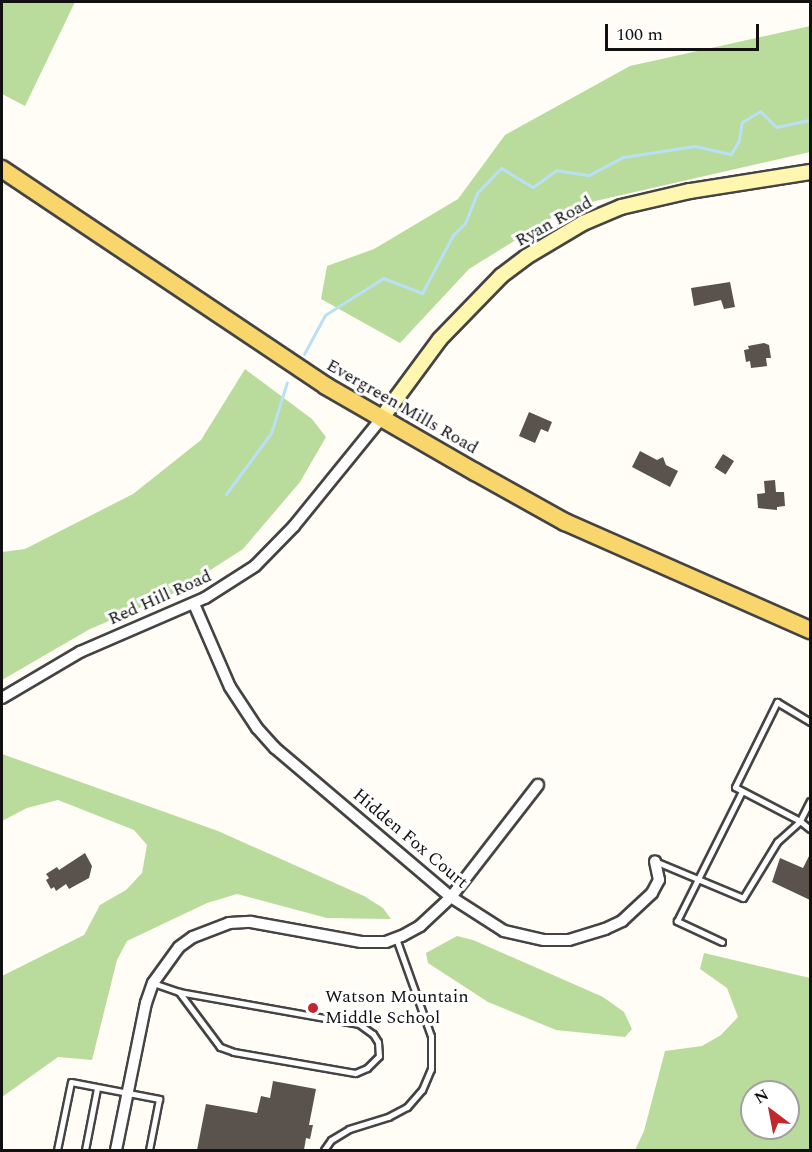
<!DOCTYPE html>
<html>
<head>
<meta charset="utf-8">
<style>
	body { margin:0 }
	#map { position:relative; width:812px; height:1152px; overflow:hidden; background:#fffdf5; font-family:Spectral,serif }
	div>[style] { position:absolute }
	[style*='--x'] { left:calc(var(--x)*1px); top:calc(var(--y)*1px); width:calc(var(--w)*1px); rotate:calc(var(--a)*1deg) }
	.forest>* { inset:0; background:#b9dc9c }
	.stream>* { height:3px; margin:-1.5px; padding:0 1.5px; transform-origin:1.5px; border-radius:1.5px; background:#b9e0f7 }
	.building>* { inset:0; background:#5a524d; transform-origin:0 0 }
	.roads { filter:drop-shadow(2px 0 #444) drop-shadow(-2px 0 #444) drop-shadow(0 2px #444) drop-shadow(0 -2px #444) }
	.service>* { height:5px; margin:-2.5px; padding:0 2.5px; transform-origin:2.5px; border-radius:2.5px; background:#fff }
	.minor>* { height:10px; margin:-5px; padding:0 5px; transform-origin:5px; border-radius:5px; background:#fff }
	.secondary>* { height:14px; margin:-7px; padding:0 7px; transform-origin:7px; border-radius:7px; background:#fff6b0 }
	.primary>* { height:16px; margin:-8px; padding:0 8px; transform-origin:8px; border-radius:8px; background:#f9d66b }
	.dots>* { width:16px; height:16px; translate:-50% -50%; box-sizing:border-box; border:3px solid #fff; border-radius:50% }
	span { translate:-50% -50%; white-space:nowrap; text-align:center; line-height:1.15; -webkit-text-stroke:6px #fff; paint-order:stroke }
	.street-label { font-size:18px; color:#111 }
	.poi-label { font-size:18px; color:#111 }
	.left { translate:0 -50%; text-align:left }
	.frame { position:absolute; inset:0; border:3px solid #111; pointer-events:none }
	.north { position:absolute; left:740px; top:1080px; width:60px; height:60px; box-sizing:border-box; background:#fff; border:2px solid #a0a0a0; border-radius:50%; rotate:328deg; font-size:16px; font-weight:700; line-height:24px; text-align:center; color:#111 }
	.north::after { content:''; display:block; margin:auto; width:21px; height:27px; background:#c4262e; clip-path:polygon(50% 0,100% 100%,50% 72%,0 100%) }
	.scale { position:absolute; left:605px; top:24px; width:154px; height:27px; box-sizing:border-box; border:3px solid #111; border-top:0; padding-left:8px; font-size:18px; line-height:21px; white-space:nowrap; color:#111; -webkit-text-stroke:4px #fff; paint-order:stroke }
</style>
</head>
<body>
<div id="map">
	<div class="forest">
		<i style="clip-path:polygon(2px 2px,75px 2px,25px 106px,2px 94px)"></i>
		<i style="clip-path:polygon(810px 26px,810px 152px,569px 207px,469px 269px,400px 343px,321px 299px,327px 266px,374px 249px,458px 199px,505px 135px,630px 66px)"></i>
		<i style="clip-path:polygon(245px 369px,312px 419px,326px 437px,300px 482px,243px 549px,175px 593px,90px 629px,2px 680px,2px 552px,25px 549px,133px 494px,201px 440px)"></i>
		<i style="clip-path:polygon(2px 754px,218px 831px,364px 896px,383px 908px,391px 919px,327px 918px,237px 894px,207px 903px,127px 941px,117px 960px,92px 1060px,58px 1057px,2px 1097px,2px 976px,84px 935px,100px 905px,126px 890px,142px 873px,147px 845px,134px 830px,58px 800px,27px 808px,2px 821px)"></i>
		<i style="clip-path:polygon(457px 936px,473px 940px,603px 997px,624px 1012px,632px 1029px,625px 1037px,556px 1030px,488px 1002px,428px 963px,426px 953px)"></i>
		<i style="clip-path:polygon(evenodd,704px 953px,810px 978px,810px 1150px,635px 1150px,644px 1131px,665px 1051px,702px 1046px,721px 1035px,738px 1017px,727px 988px,700px 969px,704px 953px,752px 1092px,788px 1092px,788px 1128px,752px 1128px,752px 1092px)"></i>
	</div>
	<div class="stream">
		<i style="--x:304;--y:354;--w:44;--a:-61.7"></i>
		<i style="--x:325;--y:315;--w:69;--a:-32.5"></i>
		<i style="--x:383;--y:278;--w:42;--a:21"></i>
		<i style="--x:422;--y:293;--w:66;--a:-61.9"></i>
		<i style="--x:453;--y:235;--w:17;--a:-45"></i>
		<i style="--x:465;--y:223;--w:32;--a:-68"></i>
		<i style="--x:477;--y:193;--w:35;--a:-46"></i>
		<i style="--x:501;--y:168;--w:37;--a:31"></i>
		<i style="--x:533;--y:187;--w:29;--a:-36"></i>
		<i style="--x:556;--y:170;--w:33;--a:9"></i>
		<i style="--x:589;--y:175;--w:38;--a:-28"></i>
		<i style="--x:623;--y:157;--w:73;--a:-8.7"></i>
		<i style="--x:695;--y:146;--w:37;--a:13"></i>
		<i style="--x:731;--y:154;--w:16;--a:-60"></i>
		<i style="--x:739;--y:140;--w:18;--a:-81"></i>
		<i style="--x:742;--y:122;--w:21;--a:-31"></i>
		<i style="--x:760;--y:111;--w:23;--a:45"></i>
		<i style="--x:776;--y:127;--w:35;--a:-12"></i>
		<i style="--x:226;--y:494;--w:76;--a:-53.6"></i>
		<i style="--x:271;--y:433;--w:53;--a:-72.6"></i>
	</div>
	<div class="building">
		<i style="clip-path:polygon(730px 282px,735px 307px,724px 309px,721px 300px,694px 306px,691px 288px)"></i>
		<i style="clip-path:polygon(764px 343px,769px 345px,771px 358px,766px 358px,767px 366px,751px 368px,750px 361px,746px 362px,744px 350px,749px 349px,748px 346px)"></i>
		<i style="clip-path:polygon(529px 412px,552px 422px,548px 432px,541px 429px,535px 443px,519px 436px)"></i>
		<i style="clip-path:polygon(640px 451px,657px 460px,663px 457px,666px 465px,678px 471px,670px 487px,632px 467px)"></i>
		<i style="left:723px;top:454px;width:13px;height:16px;rotate:32deg"></i>
		<i style="clip-path:polygon(775px 480px,776px 492px,784px 492px,785px 506px,777px 507px,777px 510px,758px 508px,757px 494px,765px 493px,764px 481px)"></i>
		<i style="clip-path:polygon(85px 853px,92px 866px,89px 878px,69px 889px,66px 884px,56px 891px,54px 887px,51px 889px,46px 880px,49px 878px,46px 874px,57px 867px,59px 870px)"></i>
		<i style="clip-path:polygon(810px 854px,810px 900px,772px 882px,780px 858px,803px 868px)"></i>
		<i style="clip-path:polygon(273px 1081px,316px 1089px,309px 1125px,313px 1125px,310px 1139px,306px 1138px,304px 1150px,197px 1150px,206px 1104px,257px 1113px,261px 1096px,270px 1098px)"></i>
	</div>
	<div class="roads">
		<div class="service">
			<i style="--x:810;--y:801;--w:22;--a:117"></i>
			<i style="--x:800;--y:821;--w:13;--a:39"></i>
			<i style="--x:657;--y:862;--w:93;--a:22.7"></i>
			<i style="--x:743;--y:898;--w:66;--a:-58.7"></i>
			<i style="--x:777;--y:842;--w:31;--a:-42"></i>
			<i style="--x:800;--y:821;--w:73;--a:-152.4"></i>
			<i style="--x:735;--y:787;--w:95;--a:-63.7"></i>
			<i style="--x:777;--y:702;--w:39;--a:31"></i>
			<i style="--x:722;--y:942;--w:50;--a:-155"></i>
			<i style="--x:677;--y:921;--w:145;--a:-63.4"></i>
			<i style="--x:153;--y:983;--w:28;--a:19"></i>
			<i style="--x:179;--y:992;--w:183;--a:10.1"></i>
			<i style="--x:359;--y:1024;--w:17;--a:36"></i>
			<i style="--x:373;--y:1034;--w:9;--a:58"></i>
			<i style="--x:378;--y:1042;--w:14;--a:86"></i>
			<i style="--x:379;--y:1056;--w:17;--a:135"></i>
			<i style="--x:367;--y:1068;--w:13;--a:157"></i>
			<i style="--x:355;--y:1073;--w:123;--a:-170.2"></i>
			<i style="--x:234;--y:1052;--w:15;--a:-160"></i>
			<i style="--x:220;--y:1047;--w:69;--a:-126.7"></i>
			<i style="--x:57;--y:1150;--w:69;--a:-78.4"></i>
			<i style="--x:71;--y:1082;--w:90;--a:10.9"></i>
			<i style="--x:159;--y:1099;--w:52;--a:101.1"></i>
			<i style="--x:85;--y:1150;--w:63;--a:-79"></i>
			<i style="--x:324;--y:1150;--w:12;--a:-55"></i>
			<i style="--x:331;--y:1140;--w:21;--a:-31"></i>
			<i style="--x:349;--y:1129;--w:41;--a:-17.1"></i>
			<i style="--x:388;--y:1117;--w:21;--a:-28"></i>
			<i style="--x:407;--y:1107;--w:23;--a:-49"></i>
			<i style="--x:422;--y:1090;--w:23;--a:-67"></i>
			<i style="--x:431;--y:1069;--w:33;--a:-90"></i>
			<i style="--x:431;--y:1036;--w:104;--a:-109.7"></i>
		</div>
		<div class="minor">
			<i style="--x:194;--y:604;--w:90;--a:66.6"></i>
			<i style="--x:230;--y:687;--w:49;--a:56.6"></i>
			<i style="--x:257;--y:728;--w:27;--a:48"></i>
			<i style="--x:275;--y:748;--w:231;--a:40.3"></i>
			<i style="--x:451;--y:897;--w:63;--a:32.7"></i>
			<i style="--x:504;--y:931;--w:41;--a:12.7"></i>
			<i style="--x:544;--y:940;--w:25;--a:0"></i>
			<i style="--x:569;--y:940;--w:38;--a:-17"></i>
			<i style="--x:605;--y:929;--w:19;--a:-25"></i>
			<i style="--x:622;--y:921;--w:41;--a:-43"></i>
			<i style="--x:652;--y:893;--w:15;--a:-62"></i>
			<i style="--x:659;--y:880;--w:19;--a:-102"></i>
			<i style="--x:2;--y:698;--w:91;--a:-30.5"></i>
			<i style="--x:80;--y:652;--w:136;--a:-23.4"></i>
			<i style="--x:205;--y:598;--w:59;--a:-32.6"></i>
			<i style="--x:255;--y:566;--w:56;--a:-45.7"></i>
			<i style="--x:294;--y:526;--w:138;--a:-50.9"></i>
			<i style="--x:116;--y:1150;--w:150;--a:-78.5"></i>
			<i style="--x:146;--y:1003;--w:21;--a:-71"></i>
			<i style="--x:153;--y:983;--w:44;--a:-54.2"></i>
			<i style="--x:179;--y:947;--w:17;--a:-36"></i>
			<i style="--x:193;--y:937;--w:39;--a:-21"></i>
			<i style="--x:229;--y:923;--w:22;--a:-3"></i>
			<i style="--x:251;--y:922;--w:112;--a:10.3"></i>
			<i style="--x:361;--y:942;--w:25;--a:0"></i>
			<i style="--x:386;--y:942;--w:17;--a:-21"></i>
			<i style="--x:402;--y:936;--w:21;--a:-29"></i>
			<i style="--x:420;--y:926;--w:42;--a:-43.1"></i>
			<i style="--x:451;--y:897;--w:142;--a:-52.2"></i>
		</div>
		<div class="secondary">
			<i style="--x:381;--y:419;--w:99;--a:-53.6"></i>
			<i style="--x:440;--y:339;--w:88;--a:-45.9"></i>
			<i style="--x:501;--y:276;--w:31;--a:-37"></i>
			<i style="--x:526;--y:257;--w:66;--a:-30.8"></i>
			<i style="--x:583;--y:223;--w:41;--a:-22.8"></i>
			<i style="--x:621;--y:207;--w:71;--a:-13.1"></i>
			<i style="--x:690;--y:191;--w:121;--a:-9"></i>
		</div>
		<div class="primary">
			<i style="--x:2;--y:169;--w:390;--a:33.8"></i>
			<i style="--x:326;--y:386;--w:172;--a:30"></i>
			<i style="--x:475;--y:472;--w:103;--a:29.1"></i>
			<i style="--x:565;--y:522;--w:268;--a:23.8"></i>
		</div>
	</div>
	<div class="dots">
		<i style="left:313px;top:1008px;background:#c4262e"></i>
	</div>
	<div class="street-label">
		<span style="left:554px;top:222px;rotate:-29deg">Ryan Road</span>
		<span style="left:402px;top:407px;rotate:30deg">Evergreen Mills Road</span>
		<span style="left:160px;top:598px;rotate:-24deg">Red Hill Road</span>
		<span style="left:410px;top:839px;rotate:40deg">Hidden Fox Court</span>
	</div>
	<div class="poi-label">
		<span class="left" style="left:325px;top:1008px">Watson Mountain<br>Middle School</span>
	</div>
	<div class="frame"></div>
	<div class="north">N</div>
	<div class="scale">100 m</div>
</div>
</body>
</html>
